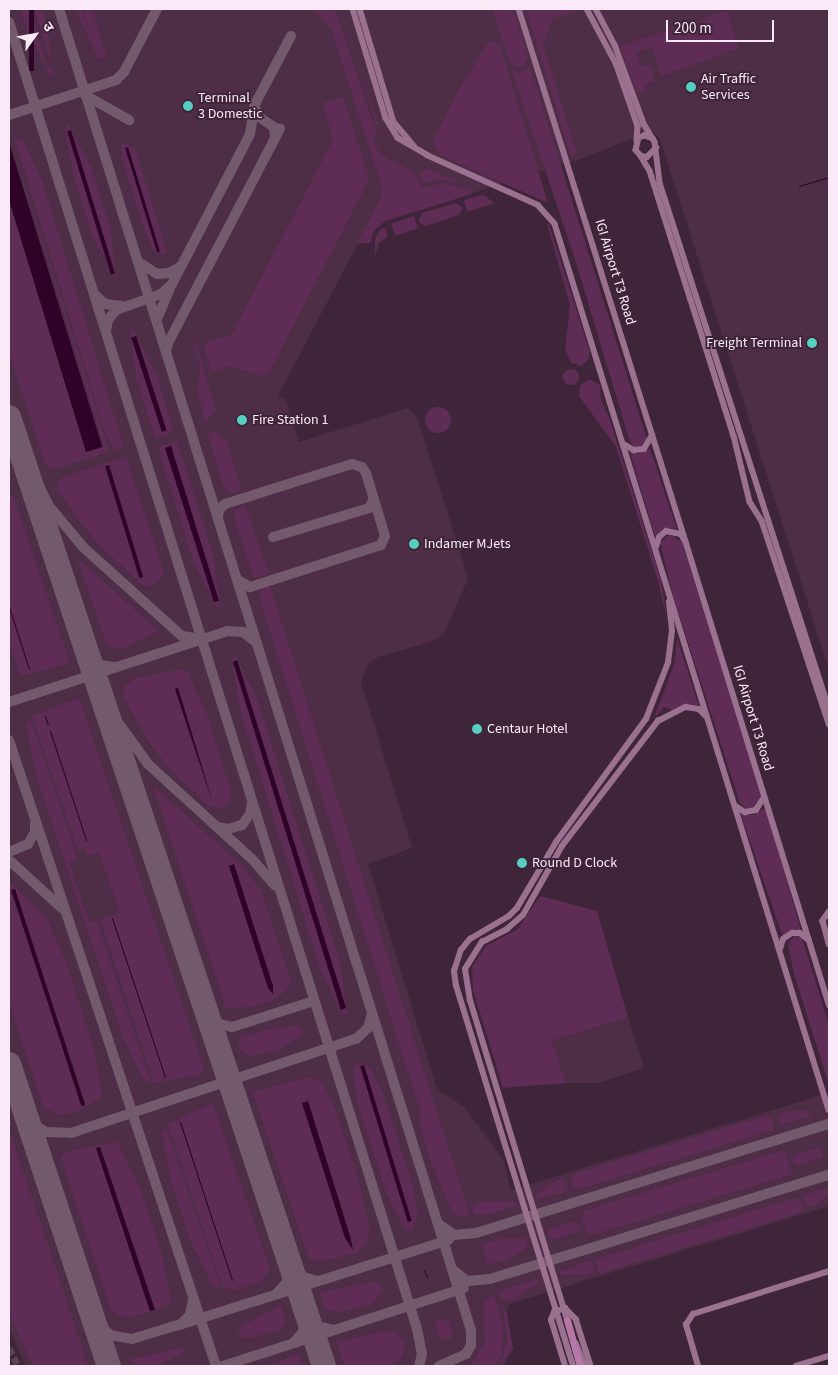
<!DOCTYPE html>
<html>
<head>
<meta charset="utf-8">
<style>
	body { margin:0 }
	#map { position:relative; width:838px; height:1375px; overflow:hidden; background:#3f2539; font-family:"Source Sans 3","Noto Sans Devanagari",sans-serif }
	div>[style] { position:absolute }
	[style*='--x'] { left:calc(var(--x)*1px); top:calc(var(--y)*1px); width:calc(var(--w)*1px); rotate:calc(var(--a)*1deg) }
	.built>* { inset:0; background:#4e2e47 }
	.green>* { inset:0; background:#5f2c55; transform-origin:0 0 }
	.round { border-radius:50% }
	.water>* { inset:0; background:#2e0327; transform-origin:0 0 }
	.stream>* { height:1px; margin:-0.5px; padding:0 0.5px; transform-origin:0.5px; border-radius:0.5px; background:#2e0327 }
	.taxiway>* { height:10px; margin:-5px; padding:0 5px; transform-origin:5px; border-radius:5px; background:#725a6c }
	.runway>* { height:24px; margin:-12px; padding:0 12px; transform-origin:12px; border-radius:12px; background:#725a6c }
	.highway-tunnel>* { height:7px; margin-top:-3.5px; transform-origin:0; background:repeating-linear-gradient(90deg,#5b4255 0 7px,transparent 0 10.5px) }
	.secondary>* { height:5.5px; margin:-2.75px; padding:0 2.75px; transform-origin:2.75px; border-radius:2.75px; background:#9a7290 }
	.highway>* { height:7px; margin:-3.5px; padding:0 3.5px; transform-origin:3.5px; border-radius:3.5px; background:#b577a6 }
	.dots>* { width:14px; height:14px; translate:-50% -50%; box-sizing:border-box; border:2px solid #3f2539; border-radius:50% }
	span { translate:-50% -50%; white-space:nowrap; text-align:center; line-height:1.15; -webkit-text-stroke:4px #3f2539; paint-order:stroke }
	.poi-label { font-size:14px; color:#fae9f6 }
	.left { translate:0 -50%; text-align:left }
	.right { translate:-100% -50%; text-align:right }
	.street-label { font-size:14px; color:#fae9f6 }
	.frame { position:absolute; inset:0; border:10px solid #fae9f6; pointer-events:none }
	.north { position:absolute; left:10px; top:10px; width:50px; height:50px; -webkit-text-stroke:4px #3f2539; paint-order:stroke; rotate:58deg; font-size:14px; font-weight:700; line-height:20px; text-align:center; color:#fae9f6 }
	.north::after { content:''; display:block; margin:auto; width:18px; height:22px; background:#fae9f6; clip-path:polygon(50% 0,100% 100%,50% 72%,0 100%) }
	.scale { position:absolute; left:666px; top:20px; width:108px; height:22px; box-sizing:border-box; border:2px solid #fae9f6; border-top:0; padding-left:6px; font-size:15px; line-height:18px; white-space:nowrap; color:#fae9f6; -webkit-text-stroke:4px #3f2539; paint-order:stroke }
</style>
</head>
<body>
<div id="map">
	<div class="built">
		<i style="clip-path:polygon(9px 9px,829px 9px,829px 670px,660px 139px,653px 131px,580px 159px,367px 226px,278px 396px,286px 400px,299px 442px,407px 408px,417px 417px,467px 574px,467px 581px,444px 634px,433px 641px,378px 657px,368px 664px,361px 682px,412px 848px,368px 864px,437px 1089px,464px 1107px,503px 1159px,511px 1190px,829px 1093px,829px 1206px,509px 1304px,506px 1315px,513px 1349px,503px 1366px,26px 1366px,9px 1328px)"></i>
		<i style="clip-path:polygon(628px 1017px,644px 1068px,598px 1083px,566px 1083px,552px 1041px)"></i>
	</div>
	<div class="green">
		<i style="clip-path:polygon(20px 9px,29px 9px,47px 68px,52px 66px,34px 9px,42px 9px,47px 25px,53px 73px,52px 75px,49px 74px,27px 30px)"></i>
		<i style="clip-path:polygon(75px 9px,82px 9px,92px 41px,84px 9px,92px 9px,106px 55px,103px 59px,98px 58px)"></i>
		<i style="clip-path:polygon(312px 9px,332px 9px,336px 12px,377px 136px,373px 138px,379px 154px,413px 172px,422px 188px,444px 183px,471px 190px,472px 194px,385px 221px,374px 231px,370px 243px,357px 243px,381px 198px,382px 188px,331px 28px)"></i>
		<i style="clip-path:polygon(341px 9px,378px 124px,392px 146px,376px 124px)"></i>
		<i style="clip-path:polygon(492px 9px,513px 9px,528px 56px,524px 65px,517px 67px,510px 63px)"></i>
		<i style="clip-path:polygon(526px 9px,583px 9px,553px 18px,543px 44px,577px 154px,571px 156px)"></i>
		<i style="clip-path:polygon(727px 11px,739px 48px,661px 76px,652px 47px,637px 52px,641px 67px,650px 65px,655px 81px,645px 84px,646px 90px,637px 93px,620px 46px)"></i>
		<i style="clip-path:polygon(490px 40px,500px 46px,548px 203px,440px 155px,434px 147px,434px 138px,462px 84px)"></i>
		<i style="clip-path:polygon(530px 67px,647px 439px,643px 447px,636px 448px,630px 442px,574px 256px,512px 71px,520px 73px)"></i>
		<i style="clip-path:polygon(343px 97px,368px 174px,367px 184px,269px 372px,261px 376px,230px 366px,211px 372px,204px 347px,208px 342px,232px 334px,333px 140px,323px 103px)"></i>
		<i style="clip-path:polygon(evenodd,68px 124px,92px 169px,110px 228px,117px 281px,92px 235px,73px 174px,65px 127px,68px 124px,67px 131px,116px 273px,111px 274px,67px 131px)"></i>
		<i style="clip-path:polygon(10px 137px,109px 449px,107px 452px,55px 469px,46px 466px,9px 353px,9px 159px,99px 449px,104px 447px)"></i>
		<i style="clip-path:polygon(14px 137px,23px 140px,43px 183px,124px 448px,120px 449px,113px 449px,104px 429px)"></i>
		<i style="clip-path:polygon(evenodd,121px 142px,135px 148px,167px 252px,164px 254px,154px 251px,144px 229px,122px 159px,121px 142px,125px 148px,128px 148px,160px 251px,157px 251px,125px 148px)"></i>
		<i style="clip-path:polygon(429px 169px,461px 183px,462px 184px,440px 179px,424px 184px,419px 176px,423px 170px)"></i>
		<i style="clip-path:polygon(483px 195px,495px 203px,467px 212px,464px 200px)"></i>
		<i style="clip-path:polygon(456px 203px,463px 208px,459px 215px,426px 226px,418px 222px,422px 213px)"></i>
		<i style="left:414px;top:216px;width:13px;height:24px;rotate:72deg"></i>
		<i style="clip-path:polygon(547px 224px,549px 224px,590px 352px,588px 360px,581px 366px,571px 363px,565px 350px,570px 305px)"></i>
		<i style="clip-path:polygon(385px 228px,388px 236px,379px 243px,375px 256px,375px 239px,380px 229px)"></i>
		<i style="clip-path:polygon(evenodd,130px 329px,134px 330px,156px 374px,174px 432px,155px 438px,136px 378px,130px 329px,137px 336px,166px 430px,131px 338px,137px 336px)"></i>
		<i style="clip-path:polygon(195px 340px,216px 410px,205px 422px,197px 388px,200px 366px,193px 341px)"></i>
		<i class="round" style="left:563px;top:369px;width:16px;height:16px"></i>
		<i style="clip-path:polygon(589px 379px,600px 385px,601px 401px,609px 417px,661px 580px,667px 619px,658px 581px,616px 447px,579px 396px,580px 386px)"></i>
		<i class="round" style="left:425px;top:407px;width:26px;height:26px"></i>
		<i style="clip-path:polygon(216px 430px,221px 438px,225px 437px,241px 488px,236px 494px,229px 493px,223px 485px,208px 435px)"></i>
		<i style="clip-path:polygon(evenodd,177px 441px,213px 554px,220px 605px,217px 608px,193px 561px,158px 447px,177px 441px,171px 446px,218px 601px,214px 602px,165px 448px,171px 446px)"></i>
		<i style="clip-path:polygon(650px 449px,677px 529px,664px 528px,655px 536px,629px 450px,638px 454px)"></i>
		<i style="clip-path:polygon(evenodd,126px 457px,163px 569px,162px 578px,151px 586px,141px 584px,96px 542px,57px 490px,59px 481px,65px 476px,126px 457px,109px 465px,143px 577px,140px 578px,105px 467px,109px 465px)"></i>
		<i style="clip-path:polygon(9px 493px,14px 498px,70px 663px,21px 676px,9px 644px)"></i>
		<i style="clip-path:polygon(245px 505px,268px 572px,267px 575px,255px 578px,252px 574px,234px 517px,237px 509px)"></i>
		<i style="clip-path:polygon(669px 534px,682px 542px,761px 795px,759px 803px,753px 809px,746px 809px,740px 803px,674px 599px,660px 543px)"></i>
		<i style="clip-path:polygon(77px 558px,156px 629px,157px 632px,121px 649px,107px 645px)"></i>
		<i style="clip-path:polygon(270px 586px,470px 1216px,467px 1217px,456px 1215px,450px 1207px,429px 1156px,420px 1124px,421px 1114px,259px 596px,262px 588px)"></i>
		<i style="clip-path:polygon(677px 638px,699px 706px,688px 705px,672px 710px,664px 707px,657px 716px,655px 715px,674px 665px)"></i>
		<i style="clip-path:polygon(evenodd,235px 655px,258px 701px,340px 962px,347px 1014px,342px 1013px,320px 969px,239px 706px,232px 659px,235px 655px,238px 661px,346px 1008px,233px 662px,238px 661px)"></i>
		<i style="clip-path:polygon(evenodd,183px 669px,188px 672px,208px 717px,231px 792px,230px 802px,223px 808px,209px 806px,170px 769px,148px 741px,123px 695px,124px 687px,135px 678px,183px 669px,178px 688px,210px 800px,175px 689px,178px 688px)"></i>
		<i style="clip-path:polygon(79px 698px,198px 1051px,204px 1070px,202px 1074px,154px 1083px,100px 919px,120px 913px,99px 852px,87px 856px,84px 848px,78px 850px,32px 716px)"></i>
		<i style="clip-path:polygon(30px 718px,72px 841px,77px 859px,69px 862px,89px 923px,97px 921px,151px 1083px,143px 1079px,123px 1037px,36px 775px,26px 726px)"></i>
		<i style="clip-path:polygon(153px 786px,240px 864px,261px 890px,291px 982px,286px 991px,271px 1001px,253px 1007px,226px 1008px)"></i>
		<i style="clip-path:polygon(766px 807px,801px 931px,793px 930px,783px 937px,741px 815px,754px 815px)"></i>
		<i style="clip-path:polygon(evenodd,9px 881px,48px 921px,66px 962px,94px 1049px,102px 1097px,78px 1111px,61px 1115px,44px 1108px,9px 1002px,9px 881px,14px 889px,86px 1105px,83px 1106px,11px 891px,14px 889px)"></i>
		<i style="clip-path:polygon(540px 896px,597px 911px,628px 1017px,552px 1041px,566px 1083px,503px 1088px,473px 990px,472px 967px,486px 946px,518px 929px)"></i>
		<i style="clip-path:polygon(794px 936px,802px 938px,829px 1025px,829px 1085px,794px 974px,788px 944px)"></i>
		<i style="clip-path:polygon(297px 1026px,303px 1030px,302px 1035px,276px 1051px,249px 1056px,238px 1047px,241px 1038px,274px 1028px)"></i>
		<i style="clip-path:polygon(359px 1061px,371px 1069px,384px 1096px,413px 1187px,418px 1214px,413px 1230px,408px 1231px,402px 1225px,386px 1192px,357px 1102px,353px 1069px)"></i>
		<i style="clip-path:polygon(evenodd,310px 1077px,323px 1083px,336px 1111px,359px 1181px,370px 1232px,366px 1244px,357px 1253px,318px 1262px,309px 1258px,253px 1092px,310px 1077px,308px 1101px,350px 1236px,351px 1250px,302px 1103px,308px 1101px)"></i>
		<i style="clip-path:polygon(213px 1103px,270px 1269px,261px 1281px,237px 1290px,223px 1288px,168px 1124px)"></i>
		<i style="clip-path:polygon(786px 1111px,809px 1111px,810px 1116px,781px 1125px,778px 1117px)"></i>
		<i style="clip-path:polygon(765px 1116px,774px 1119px,773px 1130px,579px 1189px,572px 1186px,571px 1179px,577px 1173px)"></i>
		<i style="clip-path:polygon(165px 1125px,221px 1288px,212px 1285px,191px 1242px,171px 1181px,162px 1134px)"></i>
		<i style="clip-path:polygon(9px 1129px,59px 1278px,88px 1366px,33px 1366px,9px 1314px)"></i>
		<i style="clip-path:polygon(evenodd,115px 1142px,120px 1147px,141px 1190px,161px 1251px,171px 1300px,167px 1306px,129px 1318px,117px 1315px,111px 1309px,61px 1158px,65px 1152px,115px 1142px,100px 1147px,155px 1309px,150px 1311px,96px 1149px,100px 1147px)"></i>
		<i style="clip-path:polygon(820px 1147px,823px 1157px,798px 1165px,791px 1161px,797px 1154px)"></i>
		<i style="clip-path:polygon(785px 1150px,792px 1174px,592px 1235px,586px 1232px,582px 1217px,584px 1211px)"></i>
		<i style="clip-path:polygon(558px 1180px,566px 1181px,568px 1191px,537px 1199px,536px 1195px)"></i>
		<i style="clip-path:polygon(820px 1190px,829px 1190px,829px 1196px,812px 1207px,805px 1204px,802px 1196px)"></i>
		<i style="clip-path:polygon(795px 1198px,799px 1199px,803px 1208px,800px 1213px,601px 1273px,598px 1271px,595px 1261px,600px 1258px)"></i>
		<i style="clip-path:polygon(485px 1201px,514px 1201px,516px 1206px,490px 1214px,473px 1215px,473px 1206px)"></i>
		<i style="clip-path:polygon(572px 1222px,581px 1225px,577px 1232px,550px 1240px,547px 1230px)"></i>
		<i style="clip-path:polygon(525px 1238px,528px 1247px,506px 1260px,488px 1264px,482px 1246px,499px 1239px)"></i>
		<i style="clip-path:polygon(591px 1260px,594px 1269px,591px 1274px,561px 1275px,559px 1272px)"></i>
		<i style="clip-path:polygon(538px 1278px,539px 1283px,515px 1299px,500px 1299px,498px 1292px)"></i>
		<i style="clip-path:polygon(373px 1281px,381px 1284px,383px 1291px,372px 1303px,339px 1312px,325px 1308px,320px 1293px)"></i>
		<i style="clip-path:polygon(494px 1293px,503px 1327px,501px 1356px,495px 1366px,470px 1366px,485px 1343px,483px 1305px)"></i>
		<i style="clip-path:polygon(281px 1305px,286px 1320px,280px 1330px,250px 1338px,241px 1337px,238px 1328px)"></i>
		<i style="clip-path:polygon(503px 1310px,507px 1312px,513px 1349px,500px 1366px,507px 1340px)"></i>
		<i style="clip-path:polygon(440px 1318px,449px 1321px,453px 1334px,448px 1341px,439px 1338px,435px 1324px)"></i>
		<i style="clip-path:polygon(386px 1331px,394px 1332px,404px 1342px,404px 1352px,399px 1361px,392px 1366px,344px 1366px,337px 1342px)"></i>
		<i style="clip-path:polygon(183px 1347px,184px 1352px,156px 1366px,137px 1366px,128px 1360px)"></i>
		<i style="clip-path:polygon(298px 1354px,303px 1366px,273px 1366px,285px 1359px)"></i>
	</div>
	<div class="water">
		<i style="left:29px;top:9px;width:5px;height:62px"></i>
		<i style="left:71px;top:130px;width:150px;height:4px;rotate:73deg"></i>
		<i style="left:9px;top:142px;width:319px;height:17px;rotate:73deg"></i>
		<i style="left:128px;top:147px;width:109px;height:3px;rotate:73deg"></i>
		<i style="left:136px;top:336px;width:99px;height:5px;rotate:72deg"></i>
		<i style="clip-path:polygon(171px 446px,219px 601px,214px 602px,165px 448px)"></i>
		<i style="left:109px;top:465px;width:117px;height:4px;rotate:73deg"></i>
		<i style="clip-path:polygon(237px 660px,346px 1008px,341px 1010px,233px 662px)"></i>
		<i style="clip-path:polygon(178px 688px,211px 796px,212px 800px,175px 689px)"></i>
		<i style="clip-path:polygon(234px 864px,273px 986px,273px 994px,268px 988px,229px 866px)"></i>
		<i style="left:15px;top:889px;width:227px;height:4px;rotate:72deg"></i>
		<i style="left:364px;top:1065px;width:163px;height:4px;rotate:73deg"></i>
		<i style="clip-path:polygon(308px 1101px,350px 1236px,353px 1250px,345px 1238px,302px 1103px)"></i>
		<i style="clip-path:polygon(100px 1147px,155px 1310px,150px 1311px,96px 1148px)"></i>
	</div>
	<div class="stream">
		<i style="--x:799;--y:186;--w:31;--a:-17"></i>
		<i style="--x:9;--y:607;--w:65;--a:72.1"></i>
		<i style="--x:45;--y:716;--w:9;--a:72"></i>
		<i style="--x:50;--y:731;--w:115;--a:71.7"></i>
		<i style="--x:112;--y:918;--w:168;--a:71.6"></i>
		<i style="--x:180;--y:1122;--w:166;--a:71.8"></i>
		<i style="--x:424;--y:1270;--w:8;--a:67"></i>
	</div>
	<div class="taxiway">
		<i style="--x:59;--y:9;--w:1384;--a:72.68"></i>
		<i style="--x:471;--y:1330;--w:15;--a:90"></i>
		<i style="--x:471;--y:1345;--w:10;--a:119"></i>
		<i style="--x:466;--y:1354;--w:30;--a:156"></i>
		<i style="--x:9;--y:22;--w:1369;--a:72.66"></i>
		<i style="--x:417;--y:1329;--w:25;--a:79"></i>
		<i style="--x:422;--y:1354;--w:12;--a:104"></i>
		<i style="--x:85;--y:95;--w:51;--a:29.6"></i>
		<i style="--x:255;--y:107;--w:9;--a:72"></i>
		<i style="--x:258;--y:116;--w:19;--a:35"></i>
		<i style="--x:274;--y:127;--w:11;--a:85"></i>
		<i style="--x:9;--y:115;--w:113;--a:-18.1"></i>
		<i style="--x:116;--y:80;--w:11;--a:-45"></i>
		<i style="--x:124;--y:72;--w:71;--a:-62.4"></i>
		<i style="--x:140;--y:263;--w:20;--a:33"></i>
		<i style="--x:157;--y:274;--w:12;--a:-5"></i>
		<i style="--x:169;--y:273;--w:14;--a:-30"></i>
		<i style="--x:94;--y:294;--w:15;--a:42"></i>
		<i style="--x:105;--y:304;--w:17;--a:7"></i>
		<i style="--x:157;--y:319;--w:33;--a:-67"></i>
		<i style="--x:106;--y:331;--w:11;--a:-80"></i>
		<i style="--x:108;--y:320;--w:13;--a:-51"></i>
		<i style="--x:116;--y:310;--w:48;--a:-19.6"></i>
		<i style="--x:161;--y:294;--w:15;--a:-42"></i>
		<i style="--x:172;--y:284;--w:169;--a:-62.5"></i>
		<i style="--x:250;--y:134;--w:30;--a:-81"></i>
		<i style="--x:255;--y:104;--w:77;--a:-62.1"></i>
		<i style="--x:166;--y:352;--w:9;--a:-77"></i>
		<i style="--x:168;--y:343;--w:242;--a:-62.4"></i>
		<i style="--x:19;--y:447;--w:66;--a:63"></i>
		<i style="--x:49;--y:506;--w:53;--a:50.3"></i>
		<i style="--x:83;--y:547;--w:133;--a:42"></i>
		<i style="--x:182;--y:636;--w:19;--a:9"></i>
		<i style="--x:218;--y:517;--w:7;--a:-82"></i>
		<i style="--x:219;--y:510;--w:8;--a:-45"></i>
		<i style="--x:225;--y:504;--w:133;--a:-17.5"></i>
		<i style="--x:352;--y:464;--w:10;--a:17"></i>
		<i style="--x:362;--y:467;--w:7;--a:56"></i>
		<i style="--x:366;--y:473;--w:66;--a:73.2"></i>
		<i style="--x:385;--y:536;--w:10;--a:114"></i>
		<i style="--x:381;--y:545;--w:138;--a:162.2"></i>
		<i style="--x:250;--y:587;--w:14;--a:-150"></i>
		<i style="--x:273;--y:537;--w:100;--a:-16.8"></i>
		<i style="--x:369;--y:508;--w:10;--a:-61"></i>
		<i style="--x:86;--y:649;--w:21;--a:49"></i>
		<i style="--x:100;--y:665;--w:15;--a:8"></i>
		<i style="--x:91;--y:666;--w:61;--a:64.7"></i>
		<i style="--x:117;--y:721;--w:53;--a:54.2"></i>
		<i style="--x:148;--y:764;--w:141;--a:42.4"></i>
		<i style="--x:252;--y:859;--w:35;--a:49"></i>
		<i style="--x:9;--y:702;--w:230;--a:-18"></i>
		<i style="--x:228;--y:631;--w:15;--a:4"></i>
		<i style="--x:243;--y:632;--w:18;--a:38"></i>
		<i style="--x:9;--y:740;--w:659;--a:71.7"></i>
		<i style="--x:217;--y:827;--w:11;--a:10"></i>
		<i style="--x:228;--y:829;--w:15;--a:-16"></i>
		<i style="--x:242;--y:825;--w:14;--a:-54"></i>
		<i style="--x:250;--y:814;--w:11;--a:-80"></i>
		<i style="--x:9;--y:852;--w:21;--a:-23"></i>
		<i style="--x:28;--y:844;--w:14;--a:-60"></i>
		<i style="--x:35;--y:832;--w:8;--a:-90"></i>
		<i style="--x:9;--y:860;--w:74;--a:42.3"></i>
		<i style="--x:205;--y:1009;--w:18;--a:52"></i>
		<i style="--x:216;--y:1023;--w:16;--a:14"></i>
		<i style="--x:232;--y:1027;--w:86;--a:-17.6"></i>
		<i style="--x:24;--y:1112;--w:15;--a:53"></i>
		<i style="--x:33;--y:1124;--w:15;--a:32"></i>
		<i style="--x:46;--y:1132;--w:25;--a:2"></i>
		<i style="--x:71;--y:1133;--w:300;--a:-18.3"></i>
		<i style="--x:356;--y:1039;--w:16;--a:-43"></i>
		<i style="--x:368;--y:1028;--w:15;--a:-74"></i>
		<i style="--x:439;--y:1224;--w:19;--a:36"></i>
		<i style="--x:454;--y:1235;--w:22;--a:-5"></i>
		<i style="--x:476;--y:1233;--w:369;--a:-17.2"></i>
		<i style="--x:289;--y:1263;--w:17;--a:50"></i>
		<i style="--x:300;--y:1276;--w:18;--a:16"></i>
		<i style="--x:453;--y:1270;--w:18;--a:38"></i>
		<i style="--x:467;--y:1281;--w:23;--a:-5"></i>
		<i style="--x:490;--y:1279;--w:355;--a:-17.1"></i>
		<i style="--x:277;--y:1293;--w:15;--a:-48"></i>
		<i style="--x:287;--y:1282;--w:18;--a:-81"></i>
		<i style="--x:306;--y:1312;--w:15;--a:58"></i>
		<i style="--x:314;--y:1325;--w:21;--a:14"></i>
		<i style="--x:93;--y:1318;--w:24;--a:45"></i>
		<i style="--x:110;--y:1335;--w:22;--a:10"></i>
		<i style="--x:132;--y:1339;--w:51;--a:-17"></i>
		<i style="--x:181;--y:1324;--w:13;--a:-45"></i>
		<i style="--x:190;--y:1315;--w:16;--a:-79"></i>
		<i style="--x:176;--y:1326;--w:286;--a:-17.5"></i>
		<i style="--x:294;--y:1342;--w:13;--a:-48"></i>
		<i style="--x:303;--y:1332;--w:19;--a:-81"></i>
		<i style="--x:223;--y:1366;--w:253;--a:-17.9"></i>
	</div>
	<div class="runway">
		<i style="--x:9;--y:417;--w:1000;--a:71.64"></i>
		<i style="--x:9;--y:1064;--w:318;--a:71.7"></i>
	</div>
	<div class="highway-tunnel">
		<i style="--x:9;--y:1348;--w:20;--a:63"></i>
	</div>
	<div class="secondary">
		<i style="--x:353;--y:9;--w:114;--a:73.2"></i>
		<i style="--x:386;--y:118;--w:23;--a:59"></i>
		<i style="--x:398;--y:138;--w:34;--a:30"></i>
		<i style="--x:427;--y:155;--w:122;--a:24.2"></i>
		<i style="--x:538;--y:205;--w:25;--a:48"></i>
		<i style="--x:555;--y:224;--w:927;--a:72.82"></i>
		<i style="--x:360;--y:9;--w:118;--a:73.3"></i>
		<i style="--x:394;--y:122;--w:31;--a:50"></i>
		<i style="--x:519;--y:9;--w:559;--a:72.6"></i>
		<i style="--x:587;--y:9;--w:61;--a:61.8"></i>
		<i style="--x:616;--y:63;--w:67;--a:70.8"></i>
		<i style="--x:638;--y:126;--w:15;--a:94"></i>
		<i style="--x:596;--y:9;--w:41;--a:62.2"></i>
		<i style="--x:615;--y:45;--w:84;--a:69.8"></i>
		<i style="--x:644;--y:124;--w:21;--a:59"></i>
		<i style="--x:655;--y:142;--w:41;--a:83"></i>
		<i style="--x:660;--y:183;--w:552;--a:72.16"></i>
		<i style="--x:653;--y:139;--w:9;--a:-159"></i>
		<i style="--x:645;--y:136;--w:6;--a:162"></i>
		<i style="--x:639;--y:138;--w:12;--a:104"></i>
		<i style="--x:636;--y:150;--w:8;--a:50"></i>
		<i style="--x:641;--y:156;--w:6;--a:9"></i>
		<i style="--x:647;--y:157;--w:13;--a:-45"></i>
		<i style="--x:641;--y:156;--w:17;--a:59"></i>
		<i style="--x:650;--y:171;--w:135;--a:72.4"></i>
		<i style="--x:691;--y:300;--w:143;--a:72.5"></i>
		<i style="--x:734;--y:436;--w:68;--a:76.4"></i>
		<i style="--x:750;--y:502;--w:22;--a:58"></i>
		<i style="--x:762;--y:521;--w:214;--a:71.7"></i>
		<i style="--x:624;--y:444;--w:12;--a:31"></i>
		<i style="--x:634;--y:450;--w:10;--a:-6"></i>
		<i style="--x:644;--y:449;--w:16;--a:-60"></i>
		<i style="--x:656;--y:547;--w:10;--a:-73"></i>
		<i style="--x:659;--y:537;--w:9;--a:-41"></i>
		<i style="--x:666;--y:531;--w:15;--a:11"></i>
		<i style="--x:681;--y:534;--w:9;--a:58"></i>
		<i style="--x:686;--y:542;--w:485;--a:72.8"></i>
		<i style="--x:736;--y:806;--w:11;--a:34"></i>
		<i style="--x:745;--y:812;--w:11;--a:-10"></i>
		<i style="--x:756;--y:810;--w:15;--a:-58"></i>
		<i style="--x:829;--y:912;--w:11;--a:124"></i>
		<i style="--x:823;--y:921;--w:24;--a:75"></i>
		<i style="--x:780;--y:949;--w:10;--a:-73"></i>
		<i style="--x:783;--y:939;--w:11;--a:-34"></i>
		<i style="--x:792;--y:933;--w:8;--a:0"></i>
		<i style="--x:800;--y:933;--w:11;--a:38"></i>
		<i style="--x:568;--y:1323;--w:337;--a:-106.9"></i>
		<i style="--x:470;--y:1001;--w:32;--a:-99"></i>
		<i style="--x:465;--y:969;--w:32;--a:-58"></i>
		<i style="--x:482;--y:942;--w:28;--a:-27"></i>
		<i style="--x:507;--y:929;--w:21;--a:-41"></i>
		<i style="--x:523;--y:915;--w:79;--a:-60.5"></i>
		<i style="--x:562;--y:846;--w:158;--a:-52.5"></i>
		<i style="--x:658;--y:721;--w:31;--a:-27"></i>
		<i style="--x:686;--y:707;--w:13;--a:9"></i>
		<i style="--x:699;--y:709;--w:10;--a:45"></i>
		<i style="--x:576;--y:1343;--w:25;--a:67"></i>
		<i style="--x:565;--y:1366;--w:48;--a:-106.9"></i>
		<i style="--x:551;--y:1320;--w:9;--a:-69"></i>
		<i style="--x:554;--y:1312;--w:12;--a:-20"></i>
		<i style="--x:565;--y:1308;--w:16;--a:45"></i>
		<i style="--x:576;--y:1319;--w:49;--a:72.3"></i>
		<i style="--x:573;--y:1366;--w:398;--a:-107.1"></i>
		<i style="--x:456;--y:986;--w:15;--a:-98"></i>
		<i style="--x:454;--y:971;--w:22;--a:-72"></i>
		<i style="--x:461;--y:950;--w:14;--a:-51"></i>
		<i style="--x:470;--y:939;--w:45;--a:-30.5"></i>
		<i style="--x:509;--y:916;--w:11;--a:-45"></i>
		<i style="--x:517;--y:908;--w:77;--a:-59.4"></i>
		<i style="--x:556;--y:842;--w:152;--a:-53.8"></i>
		<i style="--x:646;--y:719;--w:60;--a:-68.6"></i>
		<i style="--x:668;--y:663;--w:32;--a:-83"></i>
		<i style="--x:672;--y:631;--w:29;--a:-96"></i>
		<i style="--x:698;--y:1366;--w:43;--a:-106.3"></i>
		<i style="--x:686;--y:1325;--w:13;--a:-58"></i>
		<i style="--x:693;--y:1314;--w:143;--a:-17.5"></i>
		<i style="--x:796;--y:1366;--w:34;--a:-17"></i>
	</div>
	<div class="highway">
		<i style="--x:567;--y:1320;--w:48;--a:74.2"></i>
	</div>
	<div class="dots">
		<i style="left:691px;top:87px;background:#57cec1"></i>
		<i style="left:188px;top:106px;background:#57cec1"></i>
		<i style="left:812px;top:343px;background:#57cec1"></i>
		<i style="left:242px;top:420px;background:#57cec1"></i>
		<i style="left:414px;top:544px;background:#57cec1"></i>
		<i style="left:477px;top:729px;background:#57cec1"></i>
		<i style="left:522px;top:863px;background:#57cec1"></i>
	</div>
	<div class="poi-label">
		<span class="left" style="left:701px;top:87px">Air Traffic<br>Services</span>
		<span class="left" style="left:198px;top:106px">Terminal<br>3 Domestic</span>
		<span class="right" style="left:802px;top:343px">Freight Terminal</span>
		<span class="left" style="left:252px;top:420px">Fire Station 1</span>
		<span class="left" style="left:424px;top:544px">Indamer MJets</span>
		<span class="left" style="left:487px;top:729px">Centaur Hotel</span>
		<span class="left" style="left:532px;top:863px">Round D Clock</span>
	</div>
	<div class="street-label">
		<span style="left:615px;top:272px;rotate:73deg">IGI Airport T3 Road</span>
		<span style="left:753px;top:718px;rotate:73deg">IGI Airport T3 Road</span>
	</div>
	<div class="frame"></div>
	<div class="north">उ</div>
	<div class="scale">200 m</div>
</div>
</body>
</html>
